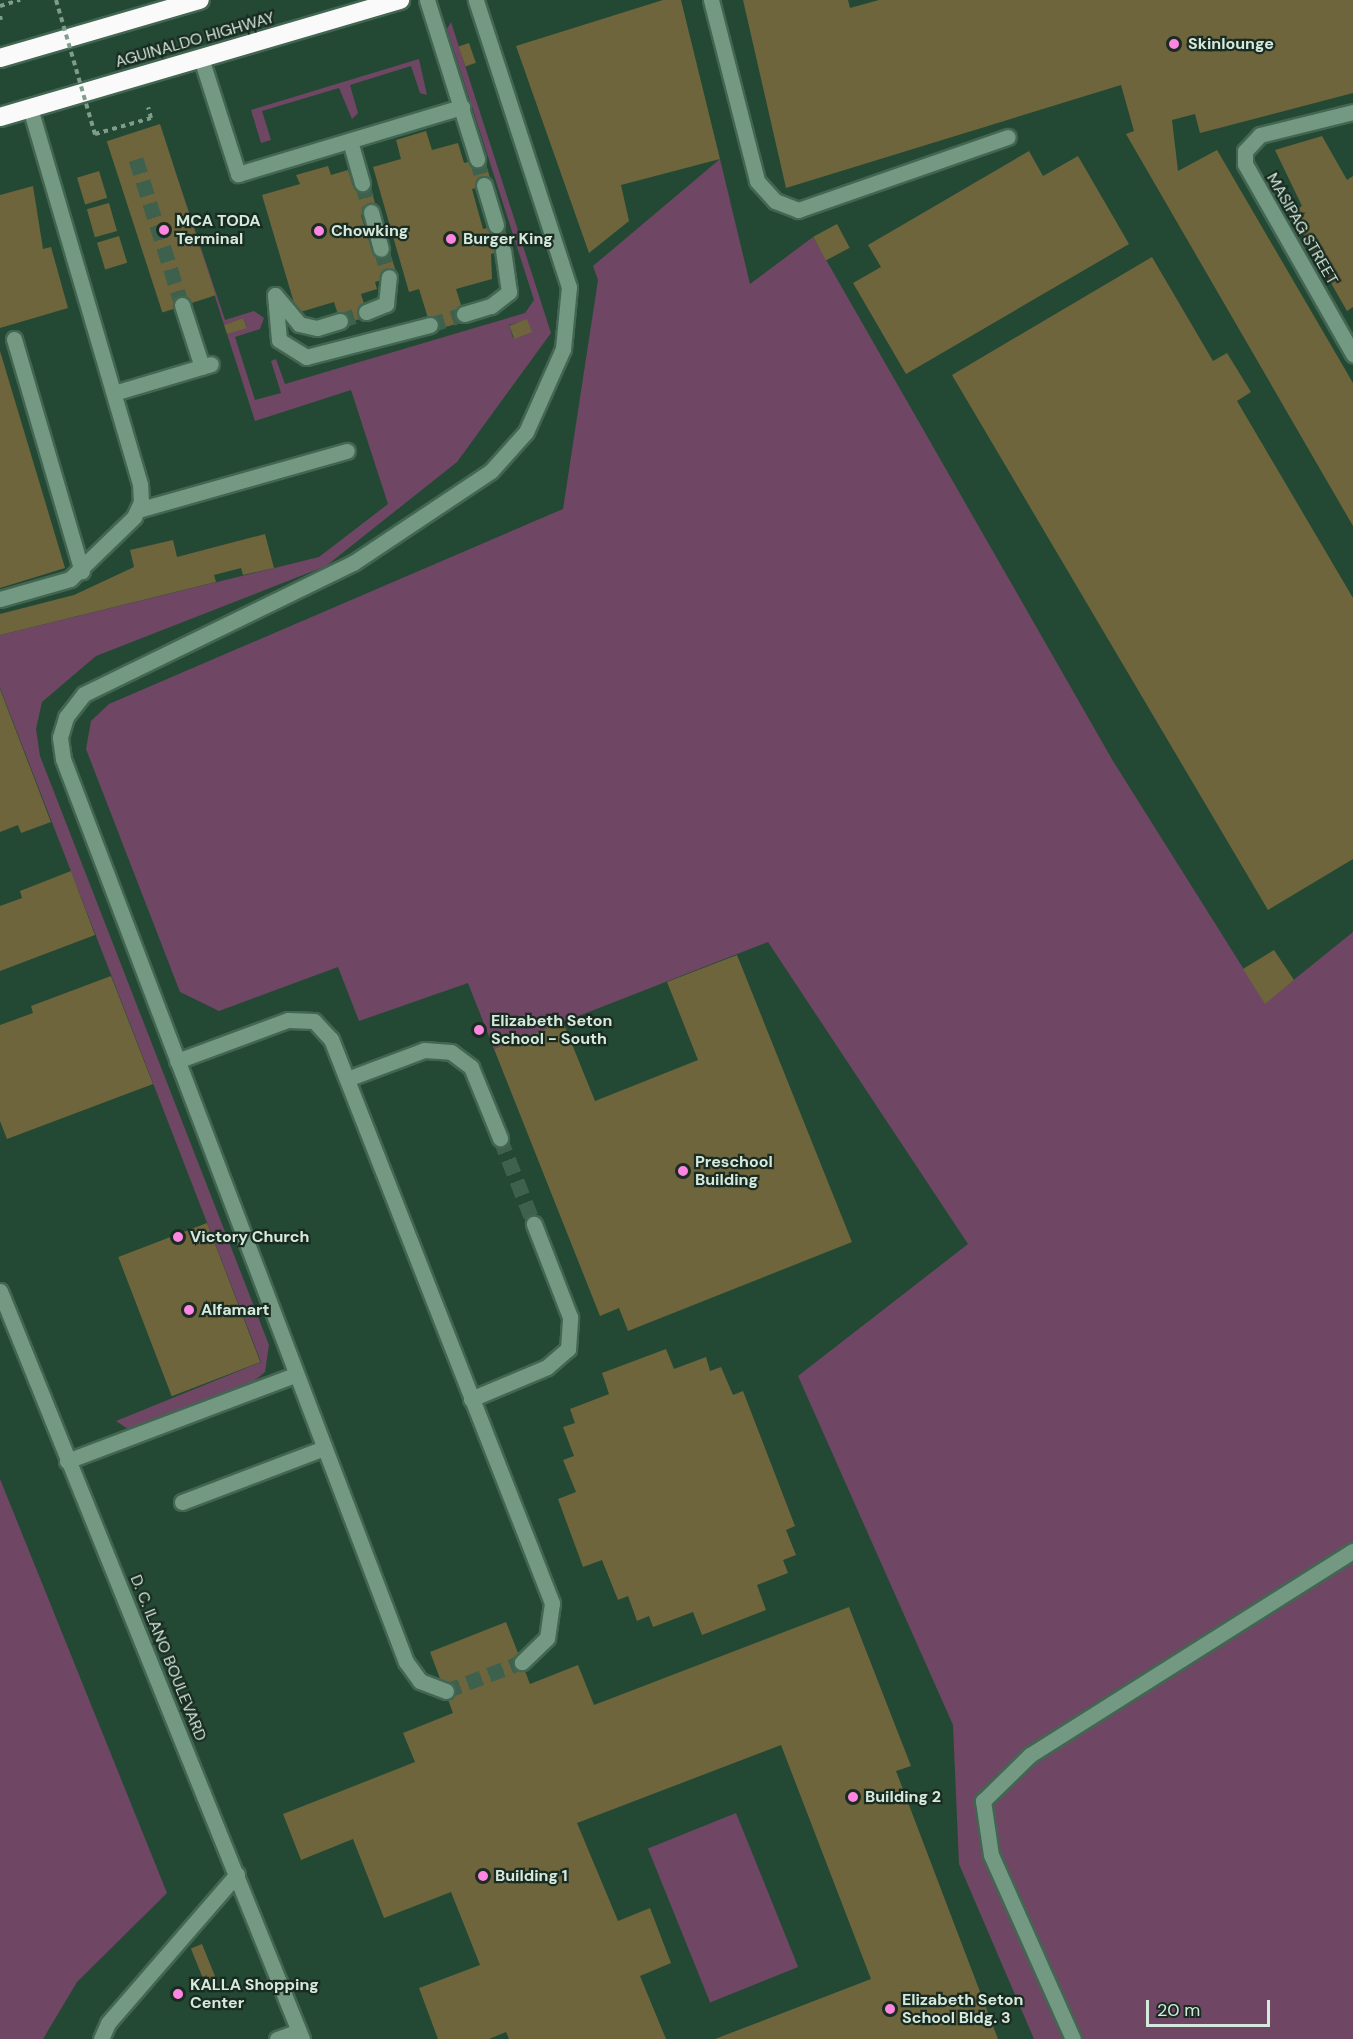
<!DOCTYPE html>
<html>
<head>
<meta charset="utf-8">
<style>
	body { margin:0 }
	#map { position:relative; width:1353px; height:2039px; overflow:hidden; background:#234934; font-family:"DM Sans",sans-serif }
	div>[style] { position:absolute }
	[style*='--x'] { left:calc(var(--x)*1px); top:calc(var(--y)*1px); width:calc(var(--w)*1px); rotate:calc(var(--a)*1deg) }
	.green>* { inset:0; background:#6f4664; transform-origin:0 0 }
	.building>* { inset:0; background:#6e653d; transform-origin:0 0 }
	.minor-tunnel>* { height:15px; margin-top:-7.5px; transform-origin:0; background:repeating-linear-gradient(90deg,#3e614d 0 15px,transparent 0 23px) }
	.path>* { height:4px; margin-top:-2px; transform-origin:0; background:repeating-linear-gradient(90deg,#7f9d8b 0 4.5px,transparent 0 9px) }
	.roads { filter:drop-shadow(2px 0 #436652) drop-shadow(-2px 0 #436652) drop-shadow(0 2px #436652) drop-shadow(0 -2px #436652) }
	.minor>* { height:15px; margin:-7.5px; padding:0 7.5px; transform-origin:7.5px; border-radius:7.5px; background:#749982 }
	.highway>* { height:18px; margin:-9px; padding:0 9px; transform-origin:9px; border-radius:9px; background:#fafafa }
	.path-bridge>* { height:4px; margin-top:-2px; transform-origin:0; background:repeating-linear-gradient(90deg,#7f9d8b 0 4.5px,transparent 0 9px) }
	.dots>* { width:16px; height:16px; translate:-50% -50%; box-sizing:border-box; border:3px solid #1a2b21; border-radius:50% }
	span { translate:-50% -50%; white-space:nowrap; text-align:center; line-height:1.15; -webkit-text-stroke:4.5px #1a2b21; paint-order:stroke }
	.street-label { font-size:16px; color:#d5eadc }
	.poi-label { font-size:16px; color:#d5eadc; font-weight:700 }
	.left { translate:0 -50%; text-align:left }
	.scale { position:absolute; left:1146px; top:2000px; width:124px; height:27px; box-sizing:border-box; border:3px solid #d5eadc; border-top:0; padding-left:8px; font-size:18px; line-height:21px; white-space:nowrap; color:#d5eadc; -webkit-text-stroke:4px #1a2b21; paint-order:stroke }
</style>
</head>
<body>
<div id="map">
	<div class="green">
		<i style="clip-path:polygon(evenodd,451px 22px,551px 333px,457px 462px,326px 566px,96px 656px,42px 702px,36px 729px,40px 756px,269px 1345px,265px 1372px,254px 1381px,144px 1427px,128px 1429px,116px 1421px,261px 1362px,0 688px,0 635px,319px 557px,388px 504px,351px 390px,255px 421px,227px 334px,247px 327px,243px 318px,224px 325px,177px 176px,225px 320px,254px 311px,264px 318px,260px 329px,235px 337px,255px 400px,281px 393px,271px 361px,276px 359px,285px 384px,525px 313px,534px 300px,447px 29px,451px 22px,527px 320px,531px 332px,513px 338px,509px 325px,527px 320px)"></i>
		<i style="clip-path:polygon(419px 59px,427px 95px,420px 93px,411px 66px,350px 85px,358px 113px,352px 119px,339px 88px,262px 111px,271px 140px,261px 143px,251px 110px)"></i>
		<i style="clip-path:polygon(720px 159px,750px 284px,813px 237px,1113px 761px,1265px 1003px,1353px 932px,1353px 2039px,1034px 2039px,959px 1864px,953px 1725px,798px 1376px,968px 1244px,768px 942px,494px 1049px,468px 983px,359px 1021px,338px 967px,219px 1011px,180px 992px,86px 749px,91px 721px,109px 704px,563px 509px,598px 280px,593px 266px)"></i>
		<i style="clip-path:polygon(0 1479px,167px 1893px,77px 1982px,43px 2039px,0 2039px)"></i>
		<i style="left:736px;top:1813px;width:166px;height:95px;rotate:68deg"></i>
	</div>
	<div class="building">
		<i style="clip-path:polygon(663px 0,681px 0,720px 159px,621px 185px,629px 221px,589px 253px,516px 46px)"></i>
		<i style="clip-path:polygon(743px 0,848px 0,850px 8px,879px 0,1353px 0,1353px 93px,1200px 133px,1195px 114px,1172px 120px,1178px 171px,1217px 150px,1353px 383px,1353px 526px,1126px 134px,1134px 131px,1121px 85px,786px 188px)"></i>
		<i style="left:469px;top:43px;width:21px;height:11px;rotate:71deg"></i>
		<i style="left:160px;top:124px;width:180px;height:56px;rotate:72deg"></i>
		<i style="clip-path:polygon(426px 131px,432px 150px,458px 143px,464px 163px,484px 158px,492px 184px,472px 189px,483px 229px,503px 224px,511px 248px,491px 254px,492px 279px,456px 289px,466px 321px,432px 331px,419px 289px,409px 292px,373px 167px,401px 159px,396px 140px)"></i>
		<i style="clip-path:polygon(1322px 136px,1347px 180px,1353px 176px,1353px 307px,1347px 311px,1291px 213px,1302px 206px,1275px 150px)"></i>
		<i style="clip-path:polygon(1029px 151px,1043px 176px,1078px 156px,1129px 244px,906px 374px,853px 283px,881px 267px,868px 245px)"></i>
		<i style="clip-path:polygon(328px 166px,331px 175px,348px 170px,353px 186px,369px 182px,377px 210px,361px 215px,372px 251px,388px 246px,397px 275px,375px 282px,377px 289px,361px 294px,368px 317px,341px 324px,334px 302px,297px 313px,262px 195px,300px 184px,296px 175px)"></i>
		<i style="left:99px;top:171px;width:28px;height:23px;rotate:73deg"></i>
		<i style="clip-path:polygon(33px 186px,43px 249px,51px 247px,68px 308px,0 328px,0 195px)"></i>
		<i style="left:109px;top:203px;width:29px;height:23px;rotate:74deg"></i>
		<i style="left:837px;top:224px;width:27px;height:27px;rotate:62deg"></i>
		<i style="left:119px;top:236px;width:28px;height:23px;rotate:73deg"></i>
		<i style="clip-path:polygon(1152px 257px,1213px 361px,1227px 353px,1251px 392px,1237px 401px,1353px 598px,1353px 859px,1268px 910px,952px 375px)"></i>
		<i style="clip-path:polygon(243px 318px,247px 328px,227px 334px,224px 325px)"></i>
		<i style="left:527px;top:319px;width:14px;height:19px;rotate:69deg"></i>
		<i style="clip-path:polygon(0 351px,65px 568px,0 588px)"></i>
		<i style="clip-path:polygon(265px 534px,274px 568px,243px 575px,241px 568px,214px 575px,216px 582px,0 635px,0 614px,74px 595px,134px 567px,130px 550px,173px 540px,177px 557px)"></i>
		<i style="clip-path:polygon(0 689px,51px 822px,21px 833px,18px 825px,0 832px)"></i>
		<i style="clip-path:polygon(71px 871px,95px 935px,0 971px,0 906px,22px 898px,20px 891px)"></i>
		<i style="clip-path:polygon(1274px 950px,1294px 980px,1265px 1004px,1243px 969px)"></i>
		<i style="clip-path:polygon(737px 955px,852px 1242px,628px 1331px,619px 1308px,600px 1316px,494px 1049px,563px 1022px,595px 1101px,698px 1060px,667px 982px)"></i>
		<i style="clip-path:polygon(111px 976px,153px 1084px,7px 1139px,0 1121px,0 1025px,33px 1013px,31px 1006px)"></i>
		<i style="left:207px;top:1223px;width:149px;height:95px;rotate:69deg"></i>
		<i style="clip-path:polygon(666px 1349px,674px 1369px,706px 1357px,710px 1371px,721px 1367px,733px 1395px,743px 1391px,795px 1526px,786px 1530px,796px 1555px,783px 1560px,788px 1573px,757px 1585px,766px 1610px,702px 1635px,693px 1612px,653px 1627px,649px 1616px,637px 1621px,628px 1596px,618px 1600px,602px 1560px,583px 1567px,558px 1499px,576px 1492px,563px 1460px,574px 1456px,563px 1427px,575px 1423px,570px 1409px,609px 1394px,602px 1373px)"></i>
		<i style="clip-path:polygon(849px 1607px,911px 1766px,896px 1771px,998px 2039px,715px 2039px,871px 1979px,781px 1745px,577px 1823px,618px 1921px,650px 1908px,671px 1963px,640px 1976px,666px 2039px,509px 2039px,506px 2032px,489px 2039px,438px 2039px,419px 1988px,480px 1965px,451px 1892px,384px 1918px,353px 1839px,301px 1860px,283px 1814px,415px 1762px,403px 1733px,453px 1713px,430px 1652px,506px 1622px,530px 1684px,578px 1665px,594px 1705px)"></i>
		<i style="left:202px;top:1944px;width:35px;height:12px;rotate:68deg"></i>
	</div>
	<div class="minor-tunnel">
		<i style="--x:136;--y:159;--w:153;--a:72.5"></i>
		<i style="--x:477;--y:159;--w:27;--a:75"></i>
		<i style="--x:362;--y:183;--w:30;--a:73"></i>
		<i style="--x:496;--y:225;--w:26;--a:74"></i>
		<i style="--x:381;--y:249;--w:29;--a:74"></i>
		<i style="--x:340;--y:321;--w:28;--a:-19"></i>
		<i style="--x:430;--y:325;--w:36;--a:-18"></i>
		<i style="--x:500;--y:1138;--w:92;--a:68.4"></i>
		<i style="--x:446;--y:1691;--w:81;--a:-20.9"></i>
	</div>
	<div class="path">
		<i style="--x:0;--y:6;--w:21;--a:-17"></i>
		<i style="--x:0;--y:16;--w:4;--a:76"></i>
		<i style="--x:95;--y:134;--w:58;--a:-15.9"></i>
		<i style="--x:151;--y:118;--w:11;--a:-105"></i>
	</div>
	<div class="roads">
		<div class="minor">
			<i style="--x:427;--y:0;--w:167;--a:72.5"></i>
			<i style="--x:711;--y:0;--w:187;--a:75.7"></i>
			<i style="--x:757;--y:181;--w:27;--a:48"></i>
			<i style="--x:775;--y:201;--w:25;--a:21"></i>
			<i style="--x:798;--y:210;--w:222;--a:-19.2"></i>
			<i style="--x:201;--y:58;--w:122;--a:72.3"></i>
			<i style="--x:238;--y:174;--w:234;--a:-16.7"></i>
			<i style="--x:1353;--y:112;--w:96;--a:166.1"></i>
			<i style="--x:1260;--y:135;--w:22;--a:133"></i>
			<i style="--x:1245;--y:151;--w:13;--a:90"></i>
			<i style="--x:1245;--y:164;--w:219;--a:60.4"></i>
			<i style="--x:350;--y:141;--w:44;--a:74.1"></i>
			<i style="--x:484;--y:185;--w:42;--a:73.3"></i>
			<i style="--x:371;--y:212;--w:38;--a:75"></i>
			<i style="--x:275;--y:295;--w:45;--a:84.9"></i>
			<i style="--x:279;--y:340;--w:32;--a:32"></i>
			<i style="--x:306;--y:357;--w:128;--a:-14.5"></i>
			<i style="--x:275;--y:295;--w:38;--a:50"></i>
			<i style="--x:299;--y:324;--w:18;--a:13"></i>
			<i style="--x:317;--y:328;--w:24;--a:-17"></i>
			<i style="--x:182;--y:305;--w:65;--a:72.1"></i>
			<i style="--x:366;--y:312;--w:22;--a:-22"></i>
			<i style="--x:386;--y:304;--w:27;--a:-84"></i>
			<i style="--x:464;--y:314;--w:28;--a:-17"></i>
			<i style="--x:491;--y:306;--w:23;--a:-38"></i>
			<i style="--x:509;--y:292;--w:42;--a:-98.1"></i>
			<i style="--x:14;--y:339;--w:242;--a:73.7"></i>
			<i style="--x:114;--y:393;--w:101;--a:-16.6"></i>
			<i style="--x:138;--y:510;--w:217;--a:-15.8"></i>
			<i style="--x:0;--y:599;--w:73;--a:-15.9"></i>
			<i style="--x:70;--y:579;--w:89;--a:-44.1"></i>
			<i style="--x:134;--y:517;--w:17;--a:-65"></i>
			<i style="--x:141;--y:502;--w:18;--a:-93"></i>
			<i style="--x:140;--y:484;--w:392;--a:-106.3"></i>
			<i style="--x:177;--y:1061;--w:118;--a:-20.3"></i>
			<i style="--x:288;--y:1020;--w:26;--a:2"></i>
			<i style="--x:314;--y:1021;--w:25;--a:47"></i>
			<i style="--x:331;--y:1039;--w:606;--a:68.6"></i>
			<i style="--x:552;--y:1603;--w:35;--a:98"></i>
			<i style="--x:547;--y:1638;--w:35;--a:136"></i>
			<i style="--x:347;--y:1079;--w:82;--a:-20.6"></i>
			<i style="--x:424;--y:1050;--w:27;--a:4"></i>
			<i style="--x:451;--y:1052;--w:25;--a:37"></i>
			<i style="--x:471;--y:1067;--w:77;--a:67.8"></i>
			<i style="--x:0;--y:1291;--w:807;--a:68.01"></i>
			<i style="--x:471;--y:1399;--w:82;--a:-22.8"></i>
			<i style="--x:547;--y:1367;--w:28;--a:-41"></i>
			<i style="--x:568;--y:1349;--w:32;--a:-86"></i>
			<i style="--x:570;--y:1317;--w:100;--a:-111.2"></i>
			<i style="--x:67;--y:1461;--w:244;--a:-20.7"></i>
			<i style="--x:182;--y:1502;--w:152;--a:-20.8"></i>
			<i style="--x:446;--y:1691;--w:28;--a:-159"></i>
			<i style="--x:420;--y:1681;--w:24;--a:-126"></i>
			<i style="--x:406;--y:1662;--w:966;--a:-110.8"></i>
			<i style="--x:63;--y:759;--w:22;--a:-98"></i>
			<i style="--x:60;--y:737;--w:21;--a:-73"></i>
			<i style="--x:66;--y:717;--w:29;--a:-52"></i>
			<i style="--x:84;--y:694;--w:299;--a:-26"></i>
			<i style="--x:353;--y:563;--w:166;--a:-33.7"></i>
			<i style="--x:491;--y:471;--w:52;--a:-48.1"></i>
			<i style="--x:526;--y:432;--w:91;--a:-66"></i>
			<i style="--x:563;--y:349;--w:62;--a:-84.5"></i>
			<i style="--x:569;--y:287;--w:302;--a:-108"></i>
			<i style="--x:101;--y:2039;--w:17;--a:-66"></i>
			<i style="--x:108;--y:2023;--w:197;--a:-49.1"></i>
			<i style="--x:277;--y:2039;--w:23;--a:-20"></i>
			<i style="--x:1073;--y:2039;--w:201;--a:-114"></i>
			<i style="--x:991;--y:1855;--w:55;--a:-98.4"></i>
			<i style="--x:983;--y:1801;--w:66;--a:-44.4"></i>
			<i style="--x:1030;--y:1755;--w:382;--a:-32.3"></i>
		</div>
		<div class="highway">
			<i style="--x:0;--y:58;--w:208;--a:-16.2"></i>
			<i style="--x:0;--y:117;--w:417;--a:-16.3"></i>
		</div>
	</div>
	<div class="path-bridge">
		<i style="--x:56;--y:0;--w:140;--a:73.8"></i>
	</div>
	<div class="dots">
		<i style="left:1174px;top:44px;background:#fe85e0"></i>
		<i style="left:164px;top:230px;background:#fe85e0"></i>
		<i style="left:319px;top:231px;background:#fe85e0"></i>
		<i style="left:451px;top:239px;background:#fe85e0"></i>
		<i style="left:479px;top:1030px;background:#fe85e0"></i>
		<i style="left:683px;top:1171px;background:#fe85e0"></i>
		<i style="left:178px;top:1237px;background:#fe85e0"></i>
		<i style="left:189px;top:1310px;background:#fe85e0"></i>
		<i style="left:853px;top:1797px;background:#fe85e0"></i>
		<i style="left:483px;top:1876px;background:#fe85e0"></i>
		<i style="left:178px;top:1994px;background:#fe85e0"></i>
		<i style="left:890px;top:2009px;background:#fe85e0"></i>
	</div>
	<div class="street-label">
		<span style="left:195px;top:40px;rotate:-16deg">AGUINALDO HIGHWAY</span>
		<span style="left:1302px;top:229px;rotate:60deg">MASIPAG STREET</span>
		<span style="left:168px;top:1658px;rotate:68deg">D. C. ILANO BOULEVARD</span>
	</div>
	<div class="poi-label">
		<span class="left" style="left:1188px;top:44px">Skinlounge</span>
		<span class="left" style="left:176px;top:230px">MCA TODA<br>Terminal</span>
		<span class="left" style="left:331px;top:231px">Chowking</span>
		<span class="left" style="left:463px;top:239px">Burger King</span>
		<span class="left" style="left:491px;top:1030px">Elizabeth Seton<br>School - South</span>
		<span class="left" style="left:695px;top:1171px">Preschool<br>Building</span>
		<span class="left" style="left:190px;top:1237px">Victory Church</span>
		<span class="left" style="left:201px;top:1310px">Alfamart</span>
		<span class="left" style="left:865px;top:1797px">Building 2</span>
		<span class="left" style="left:495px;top:1876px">Building 1</span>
		<span class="left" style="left:190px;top:1994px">KALLA Shopping<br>Center</span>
		<span class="left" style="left:902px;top:2009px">Elizabeth Seton<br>School Bldg. 3</span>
	</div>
	<div class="scale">20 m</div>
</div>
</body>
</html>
